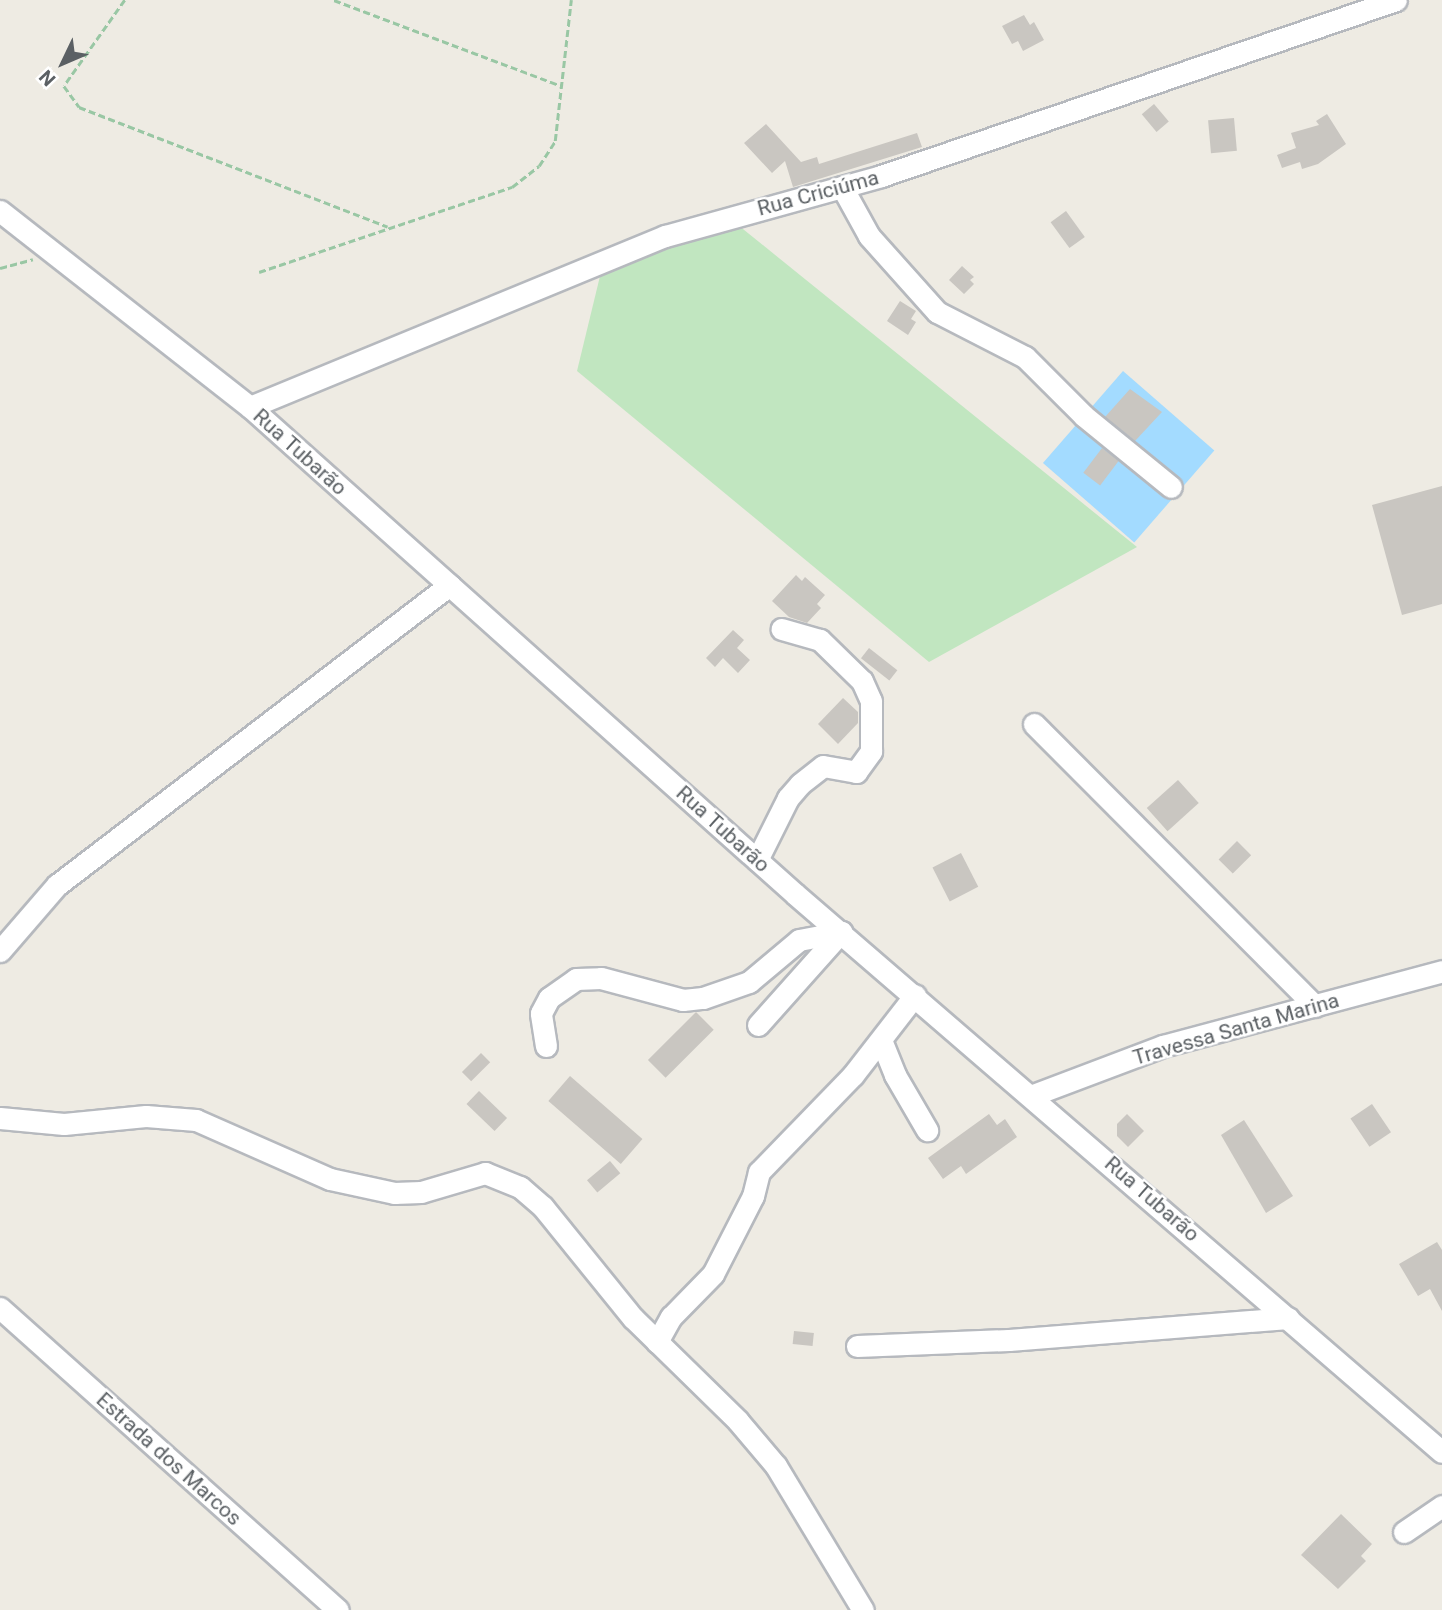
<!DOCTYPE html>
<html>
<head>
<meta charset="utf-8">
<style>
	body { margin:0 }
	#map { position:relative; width:1442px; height:1610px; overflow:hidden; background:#eeebe3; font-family:Roboto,sans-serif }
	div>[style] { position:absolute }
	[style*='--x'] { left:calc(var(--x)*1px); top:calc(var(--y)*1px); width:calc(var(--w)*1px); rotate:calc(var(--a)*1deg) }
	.green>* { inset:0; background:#c1e6c0 }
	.water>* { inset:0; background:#a3dbff; transform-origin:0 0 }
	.building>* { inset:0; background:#c9c6c1; transform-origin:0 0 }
	.path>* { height:2.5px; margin-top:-1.25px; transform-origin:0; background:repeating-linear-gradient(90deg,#99c7a4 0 7px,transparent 0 10.5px) }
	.roads { filter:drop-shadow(2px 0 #b6b9be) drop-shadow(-2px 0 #b6b9be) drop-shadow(0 2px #b6b9be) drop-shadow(0 -2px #b6b9be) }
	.minor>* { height:21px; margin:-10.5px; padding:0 10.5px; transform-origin:10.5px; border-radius:10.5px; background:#fff }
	span { translate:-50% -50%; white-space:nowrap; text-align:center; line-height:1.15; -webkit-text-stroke:5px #fff; paint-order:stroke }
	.street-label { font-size:21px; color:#5b6064 }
	.north { position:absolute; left:28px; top:28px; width:70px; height:70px; -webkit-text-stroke:5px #fff; paint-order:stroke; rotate:226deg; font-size:19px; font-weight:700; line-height:28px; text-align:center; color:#5b6064 }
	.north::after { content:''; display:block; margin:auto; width:24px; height:32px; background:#5b6064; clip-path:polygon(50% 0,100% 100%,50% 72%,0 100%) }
</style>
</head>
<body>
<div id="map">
	<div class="green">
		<i style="clip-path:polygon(738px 225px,1137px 547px,929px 662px,577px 371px,601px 272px)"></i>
	</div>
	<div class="water">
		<i style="left:1123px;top:371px;width:121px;height:122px;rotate:41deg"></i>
	</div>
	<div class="building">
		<i style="clip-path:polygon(1024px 15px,1030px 25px,1034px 22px,1044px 40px,1023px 51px,1018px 41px,1012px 44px,1002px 26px)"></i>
		<i style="left:1154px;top:104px;width:23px;height:16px;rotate:50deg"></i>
		<i style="clip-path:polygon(1327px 114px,1346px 144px,1318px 164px,1302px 169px,1300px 162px,1282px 168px,1277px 155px,1296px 148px,1291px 133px,1319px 125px,1316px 121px)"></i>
		<i style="left:1234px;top:118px;width:33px;height:26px;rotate:85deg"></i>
		<i style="clip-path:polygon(766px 124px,801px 162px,817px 157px,819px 164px,917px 133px,922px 147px,793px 187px,785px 161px,772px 173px,744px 143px)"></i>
		<i style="left:1066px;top:211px;width:32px;height:19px;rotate:54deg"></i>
		<i style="clip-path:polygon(962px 266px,974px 277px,970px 280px,974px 284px,964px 294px,949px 280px)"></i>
		<i style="clip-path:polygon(900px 301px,916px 311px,911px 319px,916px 322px,908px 335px,887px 321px)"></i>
		<i style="clip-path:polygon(1130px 389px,1162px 412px,1135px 441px,1105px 417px)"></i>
		<i style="left:1102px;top:448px;width:21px;height:31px;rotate:37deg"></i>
		<i style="clip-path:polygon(1442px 486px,1442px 604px,1402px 615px,1372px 505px)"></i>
		<i style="clip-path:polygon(796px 575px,802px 581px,805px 577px,825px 595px,817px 604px,821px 608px,807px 623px,789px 617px,772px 601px)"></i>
		<i style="clip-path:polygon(733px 630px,744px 640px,737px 648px,750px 660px,738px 673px,723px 658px,715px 667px,706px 658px)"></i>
		<i style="left:869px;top:648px;width:36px;height:13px;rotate:38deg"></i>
		<i style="clip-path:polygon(843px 698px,858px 712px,858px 723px,838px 744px,818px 724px)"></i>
		<i style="left:1178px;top:780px;width:31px;height:42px;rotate:48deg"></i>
		<i style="left:1237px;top:841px;width:20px;height:26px;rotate:45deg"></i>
		<i style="left:961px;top:853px;width:38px;height:32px;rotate:63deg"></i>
		<i style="left:696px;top:1012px;width:25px;height:68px;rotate:45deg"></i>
		<i style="left:481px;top:1053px;width:13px;height:27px;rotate:45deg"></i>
		<i style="left:570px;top:1076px;width:96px;height:33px;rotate:41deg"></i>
		<i style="left:479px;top:1091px;width:39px;height:18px;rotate:44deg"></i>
		<i style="left:1372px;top:1104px;width:34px;height:26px;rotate:56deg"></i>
		<i style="clip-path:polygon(989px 1114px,997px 1125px,1005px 1119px,1017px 1137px,966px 1174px,961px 1166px,943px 1179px,928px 1158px)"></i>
		<i style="clip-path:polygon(1127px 1114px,1144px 1131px,1128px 1147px,1117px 1136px,1117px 1124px)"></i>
		<i style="clip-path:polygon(1244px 1120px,1293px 1196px,1266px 1213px,1221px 1135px)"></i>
		<i style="left:610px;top:1161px;width:16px;height:30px;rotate:50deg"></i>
		<i style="clip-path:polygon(1437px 1242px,1442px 1250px,1442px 1311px,1430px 1289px,1418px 1296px,1399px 1264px)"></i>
		<i style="left:794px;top:1331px;width:20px;height:13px;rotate:6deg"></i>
		<i style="clip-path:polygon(1341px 1514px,1372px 1544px,1361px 1556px,1366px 1561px,1338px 1589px,1301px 1555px)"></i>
	</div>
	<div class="path">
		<i style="--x:125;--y:0;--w:105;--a:125.3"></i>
		<i style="--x:64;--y:86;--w:26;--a:54"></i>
		<i style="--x:79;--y:107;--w:331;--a:21.2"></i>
		<i style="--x:334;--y:0;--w:243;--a:20.7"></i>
		<i style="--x:0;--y:268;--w:34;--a:-15"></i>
		<i style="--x:259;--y:272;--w:267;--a:-18.6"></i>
		<i style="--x:512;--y:187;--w:34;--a:-38"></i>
		<i style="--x:539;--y:166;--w:30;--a:-57"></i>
		<i style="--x:555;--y:141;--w:142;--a:-83.5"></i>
	</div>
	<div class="roads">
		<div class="minor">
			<i style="--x:842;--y:187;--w:56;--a:61.1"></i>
			<i style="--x:869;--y:236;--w:102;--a:48.2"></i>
			<i style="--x:937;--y:312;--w:99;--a:27.1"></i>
			<i style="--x:1025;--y:357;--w:83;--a:45"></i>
			<i style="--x:1084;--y:416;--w:112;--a:39.2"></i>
			<i style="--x:0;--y:211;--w:318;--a:38.1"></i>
			<i style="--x:250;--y:407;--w:731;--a:41.78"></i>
			<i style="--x:795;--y:894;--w:854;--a:40.78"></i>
			<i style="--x:250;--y:407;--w:449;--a:-22.4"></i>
			<i style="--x:665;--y:236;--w:224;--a:-15.5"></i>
			<i style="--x:881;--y:176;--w:544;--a:-18.87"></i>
			<i style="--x:1034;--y:724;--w:398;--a:45.1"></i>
			<i style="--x:757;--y:860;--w:69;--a:-63.4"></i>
			<i style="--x:788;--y:798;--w:18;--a:-49"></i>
			<i style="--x:800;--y:784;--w:29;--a:-38"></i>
			<i style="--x:823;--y:766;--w:34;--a:10"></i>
			<i style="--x:856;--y:772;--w:26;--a:-54"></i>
			<i style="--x:871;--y:751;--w:50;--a:-90"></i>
			<i style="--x:871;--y:701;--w:22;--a:-114"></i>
			<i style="--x:862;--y:681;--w:59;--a:-135.7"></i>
			<i style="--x:820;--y:640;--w:40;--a:-164"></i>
			<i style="--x:0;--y:951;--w:87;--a:-49.2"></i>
			<i style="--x:57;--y:885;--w:494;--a:-37.4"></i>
			<i style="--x:758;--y:1025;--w:125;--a:-48.3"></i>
			<i style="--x:881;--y:1040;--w:38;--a:68"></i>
			<i style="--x:895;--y:1075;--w:64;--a:59.8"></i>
			<i style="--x:546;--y:1046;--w:33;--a:-99"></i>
			<i style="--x:541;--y:1013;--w:17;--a:-62"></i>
			<i style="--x:549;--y:998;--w:33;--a:-35"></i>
			<i style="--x:576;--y:979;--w:25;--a:-2"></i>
			<i style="--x:601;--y:978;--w:85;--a:15"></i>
			<i style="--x:683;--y:1000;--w:20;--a:-6"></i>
			<i style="--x:703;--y:998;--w:49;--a:-19.2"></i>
			<i style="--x:749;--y:982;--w:65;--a:-40"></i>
			<i style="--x:799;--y:940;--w:43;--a:-10.8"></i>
			<i style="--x:1033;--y:1095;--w:139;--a:-20.7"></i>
			<i style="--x:1163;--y:1046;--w:289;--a:-15"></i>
			<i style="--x:0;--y:1118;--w:64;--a:5.4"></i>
			<i style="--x:64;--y:1124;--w:82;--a:-5.6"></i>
			<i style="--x:146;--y:1116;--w:50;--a:4.6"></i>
			<i style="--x:196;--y:1120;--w:146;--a:23.8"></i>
			<i style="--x:330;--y:1179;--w:66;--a:12.3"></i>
			<i style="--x:394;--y:1193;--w:27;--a:-2"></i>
			<i style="--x:421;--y:1192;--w:67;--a:-16.5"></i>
			<i style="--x:485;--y:1173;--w:38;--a:22"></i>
			<i style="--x:520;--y:1187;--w:30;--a:41"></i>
			<i style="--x:543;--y:1207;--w:143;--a:51"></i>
			<i style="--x:633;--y:1318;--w:147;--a:44.4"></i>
			<i style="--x:738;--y:1421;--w:59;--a:49.8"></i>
			<i style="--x:776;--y:1466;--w:168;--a:58.9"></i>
			<i style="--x:0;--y:1308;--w:453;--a:41.8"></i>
			<i style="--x:657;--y:1342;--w:29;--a:-61"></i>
			<i style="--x:671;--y:1317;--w:60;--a:-45.7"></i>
			<i style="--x:713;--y:1274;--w:88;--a:-62.9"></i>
			<i style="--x:753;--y:1196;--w:25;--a:-76"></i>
			<i style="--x:759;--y:1172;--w:135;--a:-45.9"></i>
			<i style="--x:853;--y:1075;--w:101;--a:-52.2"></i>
			<i style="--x:857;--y:1346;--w:152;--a:-2.3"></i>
			<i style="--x:1009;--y:1340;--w:280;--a:-4.5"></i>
			<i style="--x:1404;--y:1532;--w:46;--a:-34.4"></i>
		</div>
	</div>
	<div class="street-label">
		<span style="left:818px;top:193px;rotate:-15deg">Rua Criciúma</span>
		<span style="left:300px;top:452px;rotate:42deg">Rua Tubarão</span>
		<span style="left:723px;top:829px;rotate:42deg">Rua Tubarão</span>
		<span style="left:1236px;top:1029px;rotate:-16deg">Travessa Santa Marina</span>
		<span style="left:1152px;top:1199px;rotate:41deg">Rua Tubarão</span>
		<span style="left:169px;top:1459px;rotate:42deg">Estrada dos Marcos</span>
	</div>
	<div class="north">N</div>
</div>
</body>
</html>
